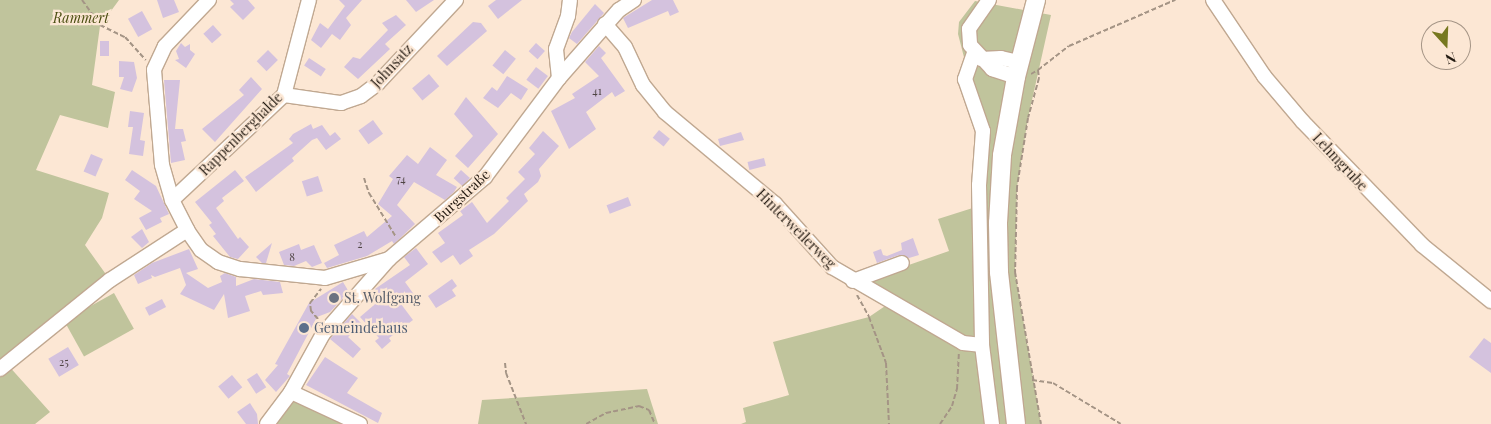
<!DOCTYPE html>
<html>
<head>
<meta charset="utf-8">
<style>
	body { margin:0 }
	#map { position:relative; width:1491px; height:424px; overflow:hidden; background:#fce7d4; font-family:"Playfair Display",serif }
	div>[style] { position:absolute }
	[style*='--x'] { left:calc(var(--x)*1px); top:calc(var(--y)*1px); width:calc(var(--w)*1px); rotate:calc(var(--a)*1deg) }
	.green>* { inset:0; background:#c0c49c; transform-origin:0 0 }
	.building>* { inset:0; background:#d4c2de; transform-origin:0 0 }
	.path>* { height:2px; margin-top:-1px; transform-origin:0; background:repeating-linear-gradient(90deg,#a49485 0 5px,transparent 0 7.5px) }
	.roads { filter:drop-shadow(1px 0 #c0a891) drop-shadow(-1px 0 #c0a891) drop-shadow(0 1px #c0a891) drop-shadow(0 -1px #c0a891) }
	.minor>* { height:14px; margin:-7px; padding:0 7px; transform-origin:7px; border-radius:7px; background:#fff }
	.major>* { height:18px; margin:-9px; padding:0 9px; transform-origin:9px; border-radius:9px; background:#fff }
	.dots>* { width:14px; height:14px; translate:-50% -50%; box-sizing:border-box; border:2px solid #fce7d4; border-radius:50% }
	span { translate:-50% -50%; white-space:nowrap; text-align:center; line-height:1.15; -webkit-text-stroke:4.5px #fce7d4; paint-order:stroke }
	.number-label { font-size:11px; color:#4f4444 }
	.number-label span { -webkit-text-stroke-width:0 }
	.park-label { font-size:14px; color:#4b4e11; font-style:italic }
	.street-label { font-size:14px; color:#231a11 }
	.worship-label { font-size:14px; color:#5b616d }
	.left { translate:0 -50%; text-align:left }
	.service-label { font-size:14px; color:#4e5e75 }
	.north { position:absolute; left:1421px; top:20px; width:50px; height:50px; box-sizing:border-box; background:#fce7d4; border:1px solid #a59586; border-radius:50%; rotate:160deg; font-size:14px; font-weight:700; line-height:20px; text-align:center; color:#231a11 }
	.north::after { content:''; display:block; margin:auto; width:18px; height:22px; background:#77781f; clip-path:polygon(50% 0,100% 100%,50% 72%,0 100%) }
</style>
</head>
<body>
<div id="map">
	<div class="green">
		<i style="clip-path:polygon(0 0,119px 0,100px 26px,92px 85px,115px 92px,108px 128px,60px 115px,36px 170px,109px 193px,102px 218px,85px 245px,110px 280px,7px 364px,50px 412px,35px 424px,0 424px)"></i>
		<i style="clip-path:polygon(975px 1px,1051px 15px,1028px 118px,1017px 187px,1015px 272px,1041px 424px,741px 424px,746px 422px,743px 408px,789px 395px,773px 342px,869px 317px,891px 302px,857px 283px,949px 251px,938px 219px,979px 206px,983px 131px,958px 34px,959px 22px)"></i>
		<i style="left:114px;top:293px;width:41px;height:57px;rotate:61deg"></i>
		<i style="clip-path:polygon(647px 389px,658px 424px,478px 424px,482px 400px)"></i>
		<i style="clip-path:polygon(291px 392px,360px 424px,267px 424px)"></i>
	</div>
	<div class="building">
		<i style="clip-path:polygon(157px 0,174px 0,179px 12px,163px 18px)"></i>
		<i style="clip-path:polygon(230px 0,248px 0,255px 8px,243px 20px,230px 7px,234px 4px)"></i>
		<i style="clip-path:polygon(339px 0,362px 0,346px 18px,351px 25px,340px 40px,332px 34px,321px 48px,311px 40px,320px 23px,328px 29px,345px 6px)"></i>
		<i style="clip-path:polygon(406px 0,434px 0,416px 12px)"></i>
		<i style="clip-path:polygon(496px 0,522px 0,498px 19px,488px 6px)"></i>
		<i style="clip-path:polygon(652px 0,673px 0,679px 12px,670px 16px,668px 11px,628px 28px,623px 18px)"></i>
		<i style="clip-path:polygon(595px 4px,604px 13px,577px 44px,569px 38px,572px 32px)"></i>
		<i style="left:142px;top:11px;width:21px;height:16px;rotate:61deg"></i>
		<i style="clip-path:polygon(396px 15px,406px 25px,385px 44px,390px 49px,358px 79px,344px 67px,353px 57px,360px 59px,388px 30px,382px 23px)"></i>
		<i style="clip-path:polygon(473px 22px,481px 23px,487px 31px,447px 66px,437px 56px)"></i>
		<i style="left:213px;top:25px;width:13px;height:13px;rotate:48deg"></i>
		<i style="left:100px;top:41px;width:9px;height:15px"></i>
		<i style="clip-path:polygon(181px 43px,185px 47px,190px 44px,190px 50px,195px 54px,186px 68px,175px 60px,179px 59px,176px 51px)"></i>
		<i style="left:536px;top:43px;width:12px;height:11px;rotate:42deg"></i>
		<i style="clip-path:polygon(599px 46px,606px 53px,601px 58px,625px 91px,615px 97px,612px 92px,586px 112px,596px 129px,569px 149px,551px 111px,575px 98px,572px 94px,599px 76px,585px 62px)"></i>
		<i style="left:268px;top:50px;width:14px;height:16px;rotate:45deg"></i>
		<i style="left:505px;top:50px;width:14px;height:20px;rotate:39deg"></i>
		<i style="left:309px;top:58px;width:20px;height:9px;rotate:33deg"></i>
		<i style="clip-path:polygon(119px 61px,134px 62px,137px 78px,132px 92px,120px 89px,124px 77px,119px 77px)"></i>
		<i style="left:536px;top:67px;width:15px;height:16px;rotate:37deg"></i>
		<i style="left:429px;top:74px;width:16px;height:22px;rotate:50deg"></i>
		<i style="clip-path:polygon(507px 76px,528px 89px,521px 100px,511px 93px,498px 108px,483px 98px,492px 87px,497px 91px)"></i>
		<i style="clip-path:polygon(251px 77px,262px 89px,215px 142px,202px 129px,244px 95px,239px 90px)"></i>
		<i style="clip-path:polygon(164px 80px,180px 80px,175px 129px,183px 129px,186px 141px,181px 142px,185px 160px,171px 163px)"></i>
		<i style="clip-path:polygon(466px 97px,498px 134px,468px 168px,455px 156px,473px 136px,454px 114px)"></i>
		<i style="clip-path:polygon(130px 111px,144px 113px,140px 140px,145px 141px,143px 156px,129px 154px,133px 127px,128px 127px)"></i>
		<i style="left:373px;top:120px;width:17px;height:18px;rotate:54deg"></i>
		<i style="clip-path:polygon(311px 124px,313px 129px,322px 125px,330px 136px,335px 132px,341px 139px,326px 150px,317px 138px,312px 140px,292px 158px,294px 161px,256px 192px,245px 177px,293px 143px,289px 139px,293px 134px)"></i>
		<i style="left:659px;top:130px;width:14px;height:10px;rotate:39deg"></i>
		<i style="clip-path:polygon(543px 131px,559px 146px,539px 169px,541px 176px,538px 182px,524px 194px,528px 201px,494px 234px,469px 250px,473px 256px,460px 265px,453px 255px,441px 263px,432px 252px,445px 243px,438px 233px,463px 215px,460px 211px,472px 202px,487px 223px,509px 201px,506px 198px,525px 179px,518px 172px,535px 154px,529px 148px)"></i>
		<i style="clip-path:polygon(741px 132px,744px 140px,720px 146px,718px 139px)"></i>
		<i style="clip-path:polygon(430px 147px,447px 160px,436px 175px,457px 187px,454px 192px,445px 200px,414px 182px,397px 205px,415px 224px,394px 244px,392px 241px,367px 256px,327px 268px,324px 263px,339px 255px,334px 245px,364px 231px,367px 237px,392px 216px,378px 204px,393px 179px,389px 176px,407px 155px,418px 164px)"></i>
		<i style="left:91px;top:154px;width:13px;height:19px;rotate:23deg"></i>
		<i style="left:764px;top:158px;width:8px;height:17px;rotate:76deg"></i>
		<i style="clip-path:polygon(132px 170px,156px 186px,169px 214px,160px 218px,162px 222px,146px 230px,139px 218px,152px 211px,134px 199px,140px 191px,125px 180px)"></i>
		<i style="clip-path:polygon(235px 170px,244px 181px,222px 198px,224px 201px,216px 208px,238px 239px,240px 237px,249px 247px,238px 259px,230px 257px,213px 236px,216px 234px,209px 225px,212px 223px,195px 202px)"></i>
		<i style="left:461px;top:170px;width:12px;height:11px;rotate:42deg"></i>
		<i style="left:318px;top:176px;width:16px;height:17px;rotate:72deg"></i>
		<i style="left:628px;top:197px;width:9px;height:23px;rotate:69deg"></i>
		<i style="clip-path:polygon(142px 229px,149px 242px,142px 248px,131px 237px)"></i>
		<i style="clip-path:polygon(913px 238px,919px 255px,909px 258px,899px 255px,877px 263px,873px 252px,881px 249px,883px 255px,887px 256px,902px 250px,901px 243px)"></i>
		<i style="clip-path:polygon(272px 243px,266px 263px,262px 263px,256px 257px)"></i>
		<i style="clip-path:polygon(299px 244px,301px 250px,314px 245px,322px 263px,312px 267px,306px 261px,294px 266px,284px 265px,279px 252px)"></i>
		<i style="clip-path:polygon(416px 248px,428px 264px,405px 282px,415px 296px,401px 304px,413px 320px,389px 338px,391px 341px,382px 349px,375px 341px,379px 338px,360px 317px,381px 299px,375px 289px,410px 265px,404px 257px)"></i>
		<i style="clip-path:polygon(189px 249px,198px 269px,186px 273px,208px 288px,222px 282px,220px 276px,225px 273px,236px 277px,236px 286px,254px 279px,280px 282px,283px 293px,263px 295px,261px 291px,245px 296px,250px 311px,228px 318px,224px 294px,214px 310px,180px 294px,186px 285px,180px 268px,155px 277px,151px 275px,152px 278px,138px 284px,134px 275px,152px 263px)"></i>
		<i style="clip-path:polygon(452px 279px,457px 286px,452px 290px,456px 296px,436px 308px,428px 296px)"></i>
		<i style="clip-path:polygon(343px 282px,349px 292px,330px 312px,317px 317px,287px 374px,290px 376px,276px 392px,265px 380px,278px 365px,275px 364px,309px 303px)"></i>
		<i style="left:162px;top:299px;width:9px;height:19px;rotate:63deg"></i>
		<i style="clip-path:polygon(352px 314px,362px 324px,348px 337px,361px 349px,353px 358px,330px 339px)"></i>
		<i style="clip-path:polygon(1484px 338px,1491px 343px,1491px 373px,1469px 357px)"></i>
		<i style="left:68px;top:347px;width:21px;height:23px;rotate:59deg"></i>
		<i style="clip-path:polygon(325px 357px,358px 378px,347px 393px,382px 413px,378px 423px,306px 385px)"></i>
		<i style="left:257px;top:373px;width:17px;height:12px;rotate:57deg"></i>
		<i style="left:232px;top:375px;width:16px;height:18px;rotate:50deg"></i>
		<i style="clip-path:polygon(250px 403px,257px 414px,258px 424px,246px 424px,237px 412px)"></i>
	</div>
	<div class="path">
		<i style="--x:82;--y:0;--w:31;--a:54"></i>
		<i style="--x:100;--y:25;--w:28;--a:26"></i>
		<i style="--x:125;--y:37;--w:31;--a:48"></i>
		<i style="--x:1038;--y:70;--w:39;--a:-38"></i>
		<i style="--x:1069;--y:46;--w:116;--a:-23.5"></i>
		<i style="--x:1031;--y:74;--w:8;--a:-30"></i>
		<i style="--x:1038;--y:70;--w:8;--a:83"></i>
		<i style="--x:1039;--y:78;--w:41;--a:105.4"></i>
		<i style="--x:1028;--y:118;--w:70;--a:99.1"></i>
		<i style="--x:1017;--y:187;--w:85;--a:91.3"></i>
		<i style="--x:1015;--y:272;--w:154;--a:80.3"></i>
		<i style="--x:364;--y:178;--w:16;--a:72"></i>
		<i style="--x:369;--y:193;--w:52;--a:58.5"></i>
		<i style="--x:857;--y:295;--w:25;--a:61"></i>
		<i style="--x:869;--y:317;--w:49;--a:69.7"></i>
		<i style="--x:886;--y:363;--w:61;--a:87.2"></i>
		<i style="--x:318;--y:319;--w:11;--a:-131"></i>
		<i style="--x:311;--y:311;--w:8;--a:-97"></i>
		<i style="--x:310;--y:303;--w:18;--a:-52"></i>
		<i style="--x:505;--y:363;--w:10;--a:84"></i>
		<i style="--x:506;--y:373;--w:55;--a:68.6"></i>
		<i style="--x:1032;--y:380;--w:21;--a:8"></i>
		<i style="--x:1053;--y:383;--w:79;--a:31.1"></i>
		<i style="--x:586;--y:424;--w:23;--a:-29"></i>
		<i style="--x:606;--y:413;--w:34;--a:-12"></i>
		<i style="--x:639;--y:406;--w:11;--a:22"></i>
		<i style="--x:649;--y:410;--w:15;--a:67"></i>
		<i style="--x:940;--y:424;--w:22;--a:-56"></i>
		<i style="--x:952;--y:406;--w:18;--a:-74"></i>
		<i style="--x:957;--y:389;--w:36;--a:-87"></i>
	</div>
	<div class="roads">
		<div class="minor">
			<i style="--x:209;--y:0;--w:64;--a:133.7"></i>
			<i style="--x:165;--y:46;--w:26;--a:115"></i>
			<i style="--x:154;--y:70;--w:95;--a:85.2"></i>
			<i style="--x:162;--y:165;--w:36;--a:74"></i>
			<i style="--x:172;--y:200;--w:34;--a:63"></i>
			<i style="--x:187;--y:230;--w:24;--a:55"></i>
			<i style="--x:201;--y:250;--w:21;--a:35"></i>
			<i style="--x:218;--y:262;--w:23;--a:18"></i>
			<i style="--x:240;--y:269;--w:85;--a:6"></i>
			<i style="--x:325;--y:278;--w:67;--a:-16.5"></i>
			<i style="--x:989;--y:0;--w:35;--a:125"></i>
			<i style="--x:969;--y:29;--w:16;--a:86"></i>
			<i style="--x:970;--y:45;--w:33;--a:47"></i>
			<i style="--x:992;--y:69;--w:25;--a:18"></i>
			<i style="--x:1213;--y:0;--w:92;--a:56.1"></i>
			<i style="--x:1264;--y:76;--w:60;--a:49.7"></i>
			<i style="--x:1303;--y:122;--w:171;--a:45.9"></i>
			<i style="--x:1422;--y:245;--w:89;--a:39.1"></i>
			<i style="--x:605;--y:24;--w:30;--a:49"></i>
			<i style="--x:625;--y:47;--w:42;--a:64.7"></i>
			<i style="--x:643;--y:85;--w:35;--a:51"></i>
			<i style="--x:665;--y:112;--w:143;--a:39.9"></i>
			<i style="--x:775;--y:204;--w:85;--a:47.9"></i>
			<i style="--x:832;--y:267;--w:151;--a:30.1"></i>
			<i style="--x:963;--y:343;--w:19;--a:6"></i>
			<i style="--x:974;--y:53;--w:28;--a:109"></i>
			<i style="--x:965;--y:79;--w:55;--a:70.9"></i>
			<i style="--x:983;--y:131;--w:54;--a:94.2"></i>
			<i style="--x:979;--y:185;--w:160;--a:88.9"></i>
			<i style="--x:982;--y:345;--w:80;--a:82.8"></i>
			<i style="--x:981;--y:59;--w:20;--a:-3"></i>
			<i style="--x:1001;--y:58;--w:18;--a:13"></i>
			<i style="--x:559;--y:78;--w:29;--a:-96"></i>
			<i style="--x:556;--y:49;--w:35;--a:-70"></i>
			<i style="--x:568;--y:16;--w:16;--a:-83"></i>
			<i style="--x:284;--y:95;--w:58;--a:8"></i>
			<i style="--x:341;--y:103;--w:21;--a:-19"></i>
			<i style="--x:361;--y:96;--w:21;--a:-37"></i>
			<i style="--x:378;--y:83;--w:114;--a:-46.8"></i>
			<i style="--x:172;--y:200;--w:154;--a:-43.2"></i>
			<i style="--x:284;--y:95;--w:98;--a:-75.3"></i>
			<i style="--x:853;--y:281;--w:52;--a:-20.2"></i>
			<i style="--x:0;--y:369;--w:141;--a:-39"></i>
			<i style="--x:110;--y:280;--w:92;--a:-33"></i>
			<i style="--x:291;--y:392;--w:76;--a:24.9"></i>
			<i style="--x:267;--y:424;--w:40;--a:-53"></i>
			<i style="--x:291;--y:392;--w:66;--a:-61.1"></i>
			<i style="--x:323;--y:334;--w:100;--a:-48.7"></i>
			<i style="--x:389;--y:259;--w:126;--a:-40.5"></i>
			<i style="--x:485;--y:177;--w:124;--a:-53.2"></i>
			<i style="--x:559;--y:78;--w:91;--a:-48.6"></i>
			<i style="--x:619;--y:10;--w:18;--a:-34"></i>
		</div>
		<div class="major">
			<i style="--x:1016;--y:424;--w:153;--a:-96.4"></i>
			<i style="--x:999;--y:272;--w:49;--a:-91.2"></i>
			<i style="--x:998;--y:223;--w:68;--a:-86.6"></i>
			<i style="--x:1002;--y:155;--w:79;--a:-79.8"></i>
			<i style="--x:1016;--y:77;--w:80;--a:-75.4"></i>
		</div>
	</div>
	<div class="dots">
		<i style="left:334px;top:298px;background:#6b7280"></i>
		<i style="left:304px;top:328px;background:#5c6f8a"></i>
	</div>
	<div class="number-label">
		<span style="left:597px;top:91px">41</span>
		<span style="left:401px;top:179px">74</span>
		<span style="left:360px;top:244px">2</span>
		<span style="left:292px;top:257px">8</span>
		<span style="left:64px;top:362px">25</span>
	</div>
	<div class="park-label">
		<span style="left:81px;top:18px">Rammert</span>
	</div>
	<div class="street-label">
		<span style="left:392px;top:66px;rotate:-47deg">Johnsatz</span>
		<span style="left:241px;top:134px;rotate:-45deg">Rappenberghalde</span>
		<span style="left:1340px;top:162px;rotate:47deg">Lehmgrube</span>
		<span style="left:462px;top:196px;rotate:-43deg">Burgstraße</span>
		<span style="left:796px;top:229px;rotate:45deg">Hinterweilerweg</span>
	</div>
	<div class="worship-label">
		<span class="left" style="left:344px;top:298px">St. Wolfgang</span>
	</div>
	<div class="service-label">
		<span class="left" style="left:314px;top:328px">Gemeindehaus</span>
	</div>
	<div class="north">N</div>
</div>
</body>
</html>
